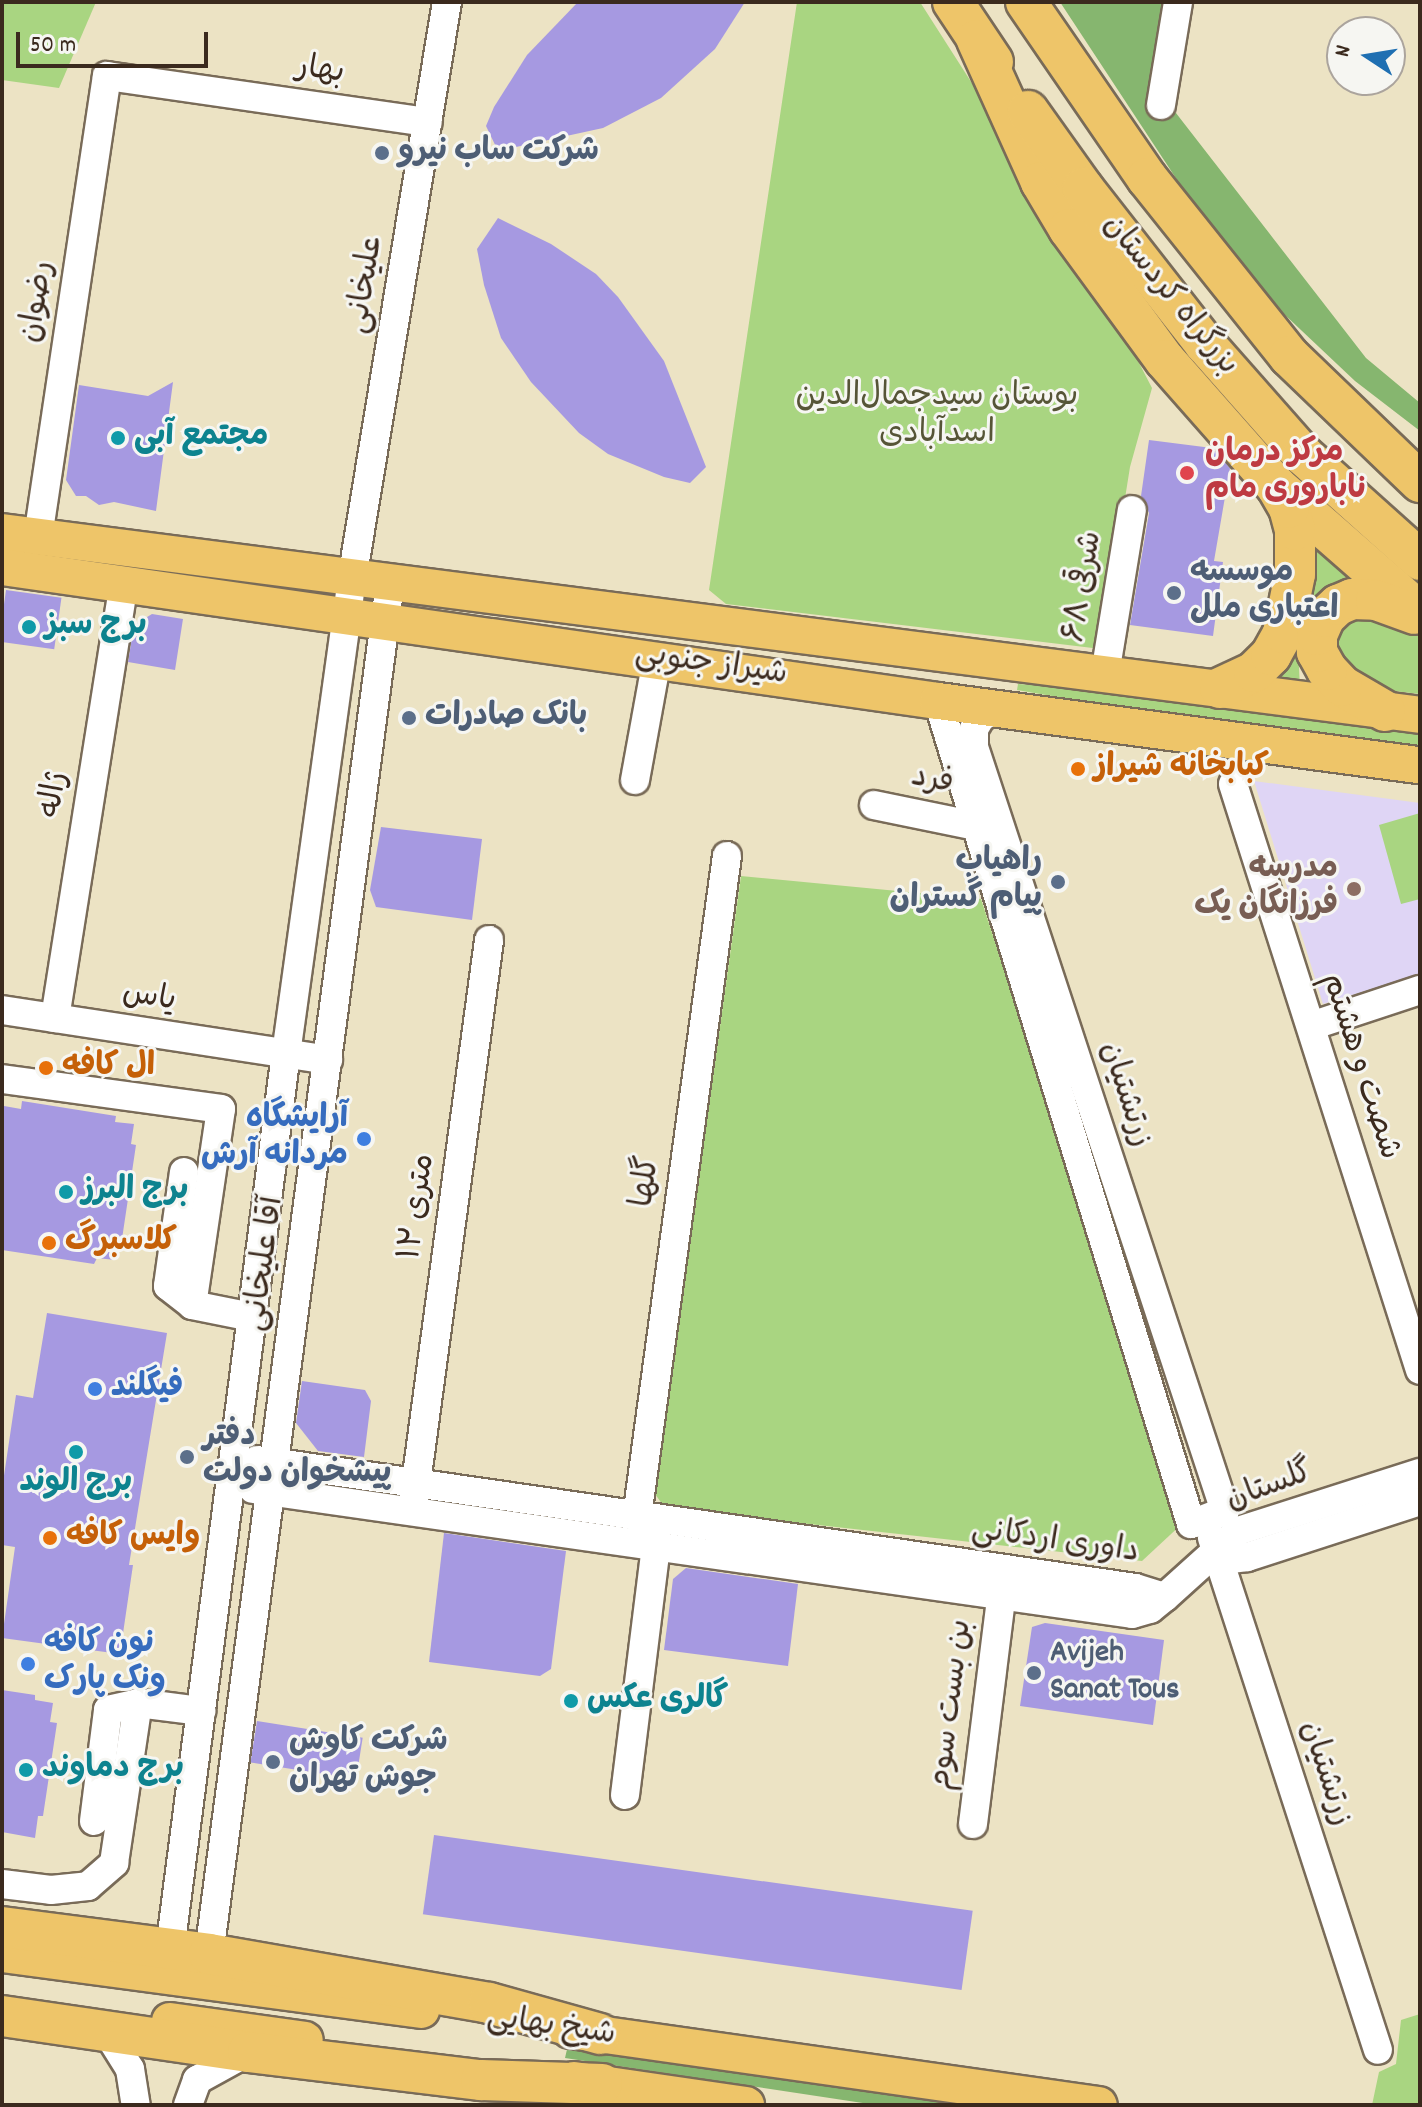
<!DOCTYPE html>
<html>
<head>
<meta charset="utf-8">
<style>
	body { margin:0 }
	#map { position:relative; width:1422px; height:2107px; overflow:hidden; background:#ece3c4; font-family:Dekko,"Playpen Sans Arabic",sans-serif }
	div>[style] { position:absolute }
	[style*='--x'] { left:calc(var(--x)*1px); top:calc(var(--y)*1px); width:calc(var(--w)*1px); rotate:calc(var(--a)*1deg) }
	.built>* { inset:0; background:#dfd5f5 }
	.green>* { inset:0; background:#a9d581 }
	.forest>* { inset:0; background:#86b66f }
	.building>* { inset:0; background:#a699e1; transform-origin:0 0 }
	.roads { filter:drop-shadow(2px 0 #796b58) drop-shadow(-2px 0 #796b58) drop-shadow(0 2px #796b58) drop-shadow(0 -2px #796b58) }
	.minor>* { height:28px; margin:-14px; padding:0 14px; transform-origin:14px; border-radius:14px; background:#fff }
	.major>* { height:36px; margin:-18px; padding:0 18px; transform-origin:18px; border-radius:18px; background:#eec569 }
	.highway>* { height:40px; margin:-20px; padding:0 20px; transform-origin:20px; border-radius:20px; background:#eec569 }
	.dots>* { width:22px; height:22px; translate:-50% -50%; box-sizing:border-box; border:4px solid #f6f6f2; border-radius:50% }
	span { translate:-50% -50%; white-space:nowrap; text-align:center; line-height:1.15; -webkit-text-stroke:6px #f6f6f2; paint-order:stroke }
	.street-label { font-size:32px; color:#3b2a1e }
	.service-label { font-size:32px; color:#4e5e75; font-weight:700 }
	.left { translate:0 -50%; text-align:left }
	.right { translate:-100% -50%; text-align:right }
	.park-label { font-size:32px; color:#565537 }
	.culture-label { font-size:32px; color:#0d838f; font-weight:700 }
	.health-label { font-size:32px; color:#be3a42; font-weight:700 }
	.food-label { font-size:32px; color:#c56008; font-weight:700 }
	.education-label { font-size:32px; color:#785e54; font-weight:700 }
	.shop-label { font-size:32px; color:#366cbe; font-weight:700 }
	.frame { position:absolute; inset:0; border:4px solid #3b2a1e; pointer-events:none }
	.north { position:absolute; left:1326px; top:16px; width:80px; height:80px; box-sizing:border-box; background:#f6f6f2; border:2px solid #aba49d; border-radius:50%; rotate:282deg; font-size:22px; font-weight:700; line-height:32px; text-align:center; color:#3b2a1e }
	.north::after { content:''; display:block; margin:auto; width:28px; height:36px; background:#1f6fb2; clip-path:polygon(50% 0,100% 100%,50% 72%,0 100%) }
	.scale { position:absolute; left:16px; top:32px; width:192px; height:36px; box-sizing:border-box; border:4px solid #3b2a1e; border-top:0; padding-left:10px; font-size:24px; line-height:28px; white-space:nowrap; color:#3b2a1e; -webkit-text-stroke:6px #f6f6f2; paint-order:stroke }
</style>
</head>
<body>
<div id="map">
	<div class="built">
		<i style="clip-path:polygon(1254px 781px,1420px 803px,1420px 974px,1323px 1004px)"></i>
	</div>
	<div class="green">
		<i style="clip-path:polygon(2px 2px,96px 2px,59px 88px,2px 80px)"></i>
		<i style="clip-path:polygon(797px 2px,920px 2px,975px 88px,1017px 172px,1122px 330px,1152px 388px,1130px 467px,1101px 649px,726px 604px,709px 590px)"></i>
		<i style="clip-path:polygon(1308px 542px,1355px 584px,1298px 647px,1300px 689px,1263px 681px)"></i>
		<i style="clip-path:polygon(1346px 613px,1404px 624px,1420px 635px,1420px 694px,1384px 690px,1347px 678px,1328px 634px)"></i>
		<i style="clip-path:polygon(1018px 684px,1113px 690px,1420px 731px,1420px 753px,1139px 711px,1017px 690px)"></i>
		<i style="clip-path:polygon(1420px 813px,1420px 899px,1401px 904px,1379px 825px)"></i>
		<i style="clip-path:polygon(741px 876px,981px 899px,1184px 1522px,1142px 1561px,665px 1508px,655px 1494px)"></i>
		<i style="clip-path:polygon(1420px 2014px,1420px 2105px,1372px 2105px,1379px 2072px,1396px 2064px,1401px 2020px)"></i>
	</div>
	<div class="forest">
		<i style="clip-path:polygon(1060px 2px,1168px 2px,1155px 86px,1366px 358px,1420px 403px,1420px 431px,1355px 381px,1284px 314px,1187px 195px)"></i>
		<i style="clip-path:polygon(568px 2045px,1025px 2105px,876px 2105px,565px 2058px)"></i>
	</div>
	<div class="building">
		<i style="clip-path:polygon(578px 2px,745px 2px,715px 49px,661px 98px,603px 128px,498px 151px,486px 126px,494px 107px,527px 55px)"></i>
		<i style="clip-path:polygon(498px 218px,551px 244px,596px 274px,618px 297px,664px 361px,706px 467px,690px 483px,664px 477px,608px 454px,579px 433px,531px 382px,501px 338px,484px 285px,477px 249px)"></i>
		<i style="clip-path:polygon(173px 382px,156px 511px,114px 502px,99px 505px,86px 496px,76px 496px,66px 480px,79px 385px,148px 396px)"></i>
		<i style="clip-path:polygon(1149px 440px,1212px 448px,1230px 468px,1214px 561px,1223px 562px,1213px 636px,1130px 625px,1149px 513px,1141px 496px)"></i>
		<i style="left:6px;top:590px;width:56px;height:52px;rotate:8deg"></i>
		<i style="clip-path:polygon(152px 614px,183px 619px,175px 670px,128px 662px,134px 625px)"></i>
		<i style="clip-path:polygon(381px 827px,482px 839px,472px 920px,376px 907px,370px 890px)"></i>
		<i style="clip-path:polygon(22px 1101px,116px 1116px,115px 1122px,134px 1124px,131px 1144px,136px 1145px,122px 1239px,116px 1238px,115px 1260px,97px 1258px,94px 1264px,2px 1250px,2px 1117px,4px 1106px,21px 1109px)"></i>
		<i style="clip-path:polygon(47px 1313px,167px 1333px,129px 1565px,133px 1565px,120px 1654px,2px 1638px,15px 1547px,2px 1545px,2px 1489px,16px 1395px,33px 1398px)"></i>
		<i style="clip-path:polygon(302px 1381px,365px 1390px,371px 1401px,364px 1457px,318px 1451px,296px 1423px)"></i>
		<i style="clip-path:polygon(444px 1533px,566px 1551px,551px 1669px,540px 1676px,429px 1662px)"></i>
		<i style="clip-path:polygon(686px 1568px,798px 1584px,788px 1666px,664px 1650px,673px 1579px)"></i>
		<i style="clip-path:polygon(1045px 1623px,1164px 1640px,1153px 1725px,1020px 1706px,1032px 1627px)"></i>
		<i style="clip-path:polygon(2px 1690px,35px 1695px,35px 1700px,53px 1703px,50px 1722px,57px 1723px,43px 1816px,38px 1816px,35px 1838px,2px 1832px)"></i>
		<i style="left:257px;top:1721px;width:107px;height:42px;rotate:9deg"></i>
		<i style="left:434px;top:1835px;width:544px;height:80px;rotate:8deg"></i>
	</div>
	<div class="roads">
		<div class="minor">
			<i style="--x:1161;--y:105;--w:104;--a:-80.6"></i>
			<i style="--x:38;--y:537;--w:466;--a:-81.5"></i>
			<i style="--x:107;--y:76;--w:324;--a:8.2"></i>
			<i style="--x:1105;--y:674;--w:166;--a:-80.7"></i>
			<i style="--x:938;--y:701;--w:861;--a:72.91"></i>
			<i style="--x:1191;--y:1524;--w:36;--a:-21"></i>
			<i style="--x:1225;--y:1511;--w:804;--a:-108.19"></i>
			<i style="--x:974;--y:747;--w:18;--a:-90"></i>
			<i style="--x:974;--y:729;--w:14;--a:-60"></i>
			<i style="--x:981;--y:717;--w:13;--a:-27"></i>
			<i style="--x:993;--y:711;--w:16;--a:0"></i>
			<i style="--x:635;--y:780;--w:123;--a:-79.7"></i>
			<i style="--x:1233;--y:784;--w:615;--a:72.3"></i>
			<i style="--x:874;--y:805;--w:104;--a:11.6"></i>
			<i style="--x:2;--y:1010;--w:330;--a:8.7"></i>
			<i style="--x:55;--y:1018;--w:441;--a:-81"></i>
			<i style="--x:1311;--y:1026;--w:115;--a:-18.3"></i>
			<i style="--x:2;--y:1079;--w:221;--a:7.8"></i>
			<i style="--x:221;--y:1109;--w:198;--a:98.4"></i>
			<i style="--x:192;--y:1305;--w:61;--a:11.3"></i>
			<i style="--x:184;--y:1172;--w:115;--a:98"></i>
			<i style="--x:168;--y:1286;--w:31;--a:38"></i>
			<i style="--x:257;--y:1460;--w:887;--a:8.29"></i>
			<i style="--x:1135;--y:1588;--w:31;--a:17"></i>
			<i style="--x:253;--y:1489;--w:888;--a:8.09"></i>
			<i style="--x:1132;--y:1614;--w:19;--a:-16"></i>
			<i style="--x:1150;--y:1609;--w:19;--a:-39"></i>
			<i style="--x:1165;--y:1597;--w:98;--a:-42.1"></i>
			<i style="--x:1238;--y:1531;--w:191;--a:-17.7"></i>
			<i style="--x:414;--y:1498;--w:563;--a:-82.34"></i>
			<i style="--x:1212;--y:1538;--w:538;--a:72.04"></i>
			<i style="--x:1216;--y:1553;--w:16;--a:22"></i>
			<i style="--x:1231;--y:1559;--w:16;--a:-7"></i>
			<i style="--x:1247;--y:1557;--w:182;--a:-17.9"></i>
			<i style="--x:625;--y:1795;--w:251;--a:-82.9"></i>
			<i style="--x:656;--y:1546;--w:35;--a:-123"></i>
			<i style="--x:637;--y:1517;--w:667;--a:-82.25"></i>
			<i style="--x:94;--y:1821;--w:112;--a:-82.8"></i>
			<i style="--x:108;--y:1710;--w:31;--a:-13"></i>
			<i style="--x:973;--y:1824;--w:251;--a:-82.9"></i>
			<i style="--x:2;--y:1884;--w:49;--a:7"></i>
			<i style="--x:51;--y:1890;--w:37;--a:-6"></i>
			<i style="--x:88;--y:1886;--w:35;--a:-41"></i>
			<i style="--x:114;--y:1863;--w:162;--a:-81.5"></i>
			<i style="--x:138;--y:1703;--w:64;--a:7.2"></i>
			<i style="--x:170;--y:1949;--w:902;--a:-82.62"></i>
			<i style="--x:286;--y:1054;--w:480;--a:-82.1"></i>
			<i style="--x:352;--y:579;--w:585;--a:-80.65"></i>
			<i style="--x:209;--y:1954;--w:1383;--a:-82.48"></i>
			<i style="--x:105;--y:2029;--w:47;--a:58"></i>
			<i style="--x:130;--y:2069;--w:36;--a:81"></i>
			<i style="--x:188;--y:2105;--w:27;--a:-70"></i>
			<i style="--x:197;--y:2080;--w:58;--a:-28.8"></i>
		</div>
		<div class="major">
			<i style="--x:2;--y:532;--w:1430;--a:7.35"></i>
			<i style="--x:2;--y:567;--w:946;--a:8.15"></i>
			<i style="--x:938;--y:701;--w:486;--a:7.6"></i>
			<i style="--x:2;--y:1954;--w:423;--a:7.6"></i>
			<i style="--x:170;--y:2021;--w:136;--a:8"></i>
			<i style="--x:570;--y:2030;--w:534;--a:8.07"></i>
			<i style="--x:574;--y:2080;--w:174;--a:8.3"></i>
		</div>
		<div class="highway">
			<i style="--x:953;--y:2;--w:72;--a:56.3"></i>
			<i style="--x:1026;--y:2;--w:214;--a:55.5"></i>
			<i style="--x:1147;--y:178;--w:228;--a:51.4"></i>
			<i style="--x:1289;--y:356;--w:182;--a:43.9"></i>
			<i style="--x:977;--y:40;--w:156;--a:65.7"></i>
			<i style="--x:1041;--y:182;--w:55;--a:59.2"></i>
			<i style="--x:1069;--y:229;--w:162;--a:53.8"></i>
			<i style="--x:1165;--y:360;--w:168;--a:48.6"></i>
			<i style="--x:1276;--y:486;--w:191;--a:41.2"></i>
			<i style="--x:1028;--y:111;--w:95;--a:54.5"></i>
			<i style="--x:1083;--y:188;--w:198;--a:52"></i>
			<i style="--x:1205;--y:344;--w:148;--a:48.6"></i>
			<i style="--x:1303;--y:455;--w:157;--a:41.9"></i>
			<i style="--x:1220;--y:688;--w:38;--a:-25"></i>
			<i style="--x:1254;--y:672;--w:24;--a:-45"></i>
			<i style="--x:1271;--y:655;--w:25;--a:-61"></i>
			<i style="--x:1283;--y:633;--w:60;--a:-78.5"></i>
			<i style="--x:1295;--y:574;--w:44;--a:-90"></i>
			<i style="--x:1295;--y:530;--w:23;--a:-105"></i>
			<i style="--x:1289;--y:508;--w:22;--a:-120"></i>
			<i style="--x:1385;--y:711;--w:50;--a:-149.8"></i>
			<i style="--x:1342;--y:686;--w:22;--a:-133"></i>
			<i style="--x:1327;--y:670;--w:21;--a:-119"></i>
			<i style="--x:1317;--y:652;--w:17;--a:-90"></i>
			<i style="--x:1317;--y:635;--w:20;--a:-66"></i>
			<i style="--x:1325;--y:617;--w:18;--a:-43"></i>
			<i style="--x:1338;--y:605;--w:15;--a:-23"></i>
			<i style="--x:1352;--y:599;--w:24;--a:2"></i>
			<i style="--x:1376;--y:600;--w:41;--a:19.7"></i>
			<i style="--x:2;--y:1927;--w:209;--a:7.4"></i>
			<i style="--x:209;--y:1954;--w:284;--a:9.9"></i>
			<i style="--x:489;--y:2003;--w:115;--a:15.6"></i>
			<i style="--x:2;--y:2016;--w:249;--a:8.3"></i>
			<i style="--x:248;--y:2052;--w:235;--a:6.9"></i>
			<i style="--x:481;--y:2080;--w:121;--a:1.9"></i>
		</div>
	</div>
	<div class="dots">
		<i style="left:382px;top:153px;background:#5c6f8a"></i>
		<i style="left:118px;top:438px;background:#0f9aa8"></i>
		<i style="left:1187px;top:473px;background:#e0444e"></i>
		<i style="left:1174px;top:593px;background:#5c6f8a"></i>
		<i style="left:29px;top:627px;background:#0f9aa8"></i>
		<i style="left:409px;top:718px;background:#5c6f8a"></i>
		<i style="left:1078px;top:769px;background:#e8710a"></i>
		<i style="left:1058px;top:882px;background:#5c6f8a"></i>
		<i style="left:1354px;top:889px;background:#8d6e63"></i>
		<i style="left:46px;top:1068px;background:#e8710a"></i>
		<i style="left:364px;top:1139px;background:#3f7fe0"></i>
		<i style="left:66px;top:1192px;background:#0f9aa8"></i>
		<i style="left:49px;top:1243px;background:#e8710a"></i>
		<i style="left:95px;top:1389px;background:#3f7fe0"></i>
		<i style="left:76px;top:1452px;background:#0f9aa8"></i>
		<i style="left:187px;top:1457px;background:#5c6f8a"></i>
		<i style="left:50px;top:1538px;background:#e8710a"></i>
		<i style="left:28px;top:1664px;background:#3f7fe0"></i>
		<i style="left:1034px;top:1673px;background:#5c6f8a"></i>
		<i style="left:571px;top:1701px;background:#0f9aa8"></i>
		<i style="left:273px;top:1762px;background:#5c6f8a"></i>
		<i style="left:26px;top:1770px;background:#0f9aa8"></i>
	</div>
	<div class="street-label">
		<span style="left:320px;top:72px;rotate:8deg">بهار</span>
		<span style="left:367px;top:285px;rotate:-81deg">علیخانی</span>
		<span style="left:1169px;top:296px;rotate:51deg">بزرگراه کردستان</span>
		<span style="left:39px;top:302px;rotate:-81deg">رضوان</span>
		<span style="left:1085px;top:587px;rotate:-81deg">۶۸ شرقی</span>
		<span style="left:711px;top:666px;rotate:8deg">شیراز جنوبی</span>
		<span style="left:932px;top:782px;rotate:11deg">فرد</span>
		<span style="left:56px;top:795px;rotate:-81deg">ژاله</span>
		<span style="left:149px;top:999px;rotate:9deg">یاس</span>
		<span style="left:1359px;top:1067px;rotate:72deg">شصت و هشتم</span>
		<span style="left:1124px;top:1095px;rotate:72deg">زرتشتیان</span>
		<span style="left:648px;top:1182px;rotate:-82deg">گلها</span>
		<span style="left:419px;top:1207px;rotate:-82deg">۱۲ متری</span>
		<span style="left:266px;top:1264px;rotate:-82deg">آقا علیخانی</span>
		<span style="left:1270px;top:1488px;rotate:-20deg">گلستان</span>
		<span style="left:1055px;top:1543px;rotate:8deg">داوری اردکانی</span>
		<span style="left:953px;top:1705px;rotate:-83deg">بن بست سوم</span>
		<span style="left:1324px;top:1774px;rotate:72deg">زرتشتیان</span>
		<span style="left:551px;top:2028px;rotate:8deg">شیخ بهایی</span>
	</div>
	<div class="service-label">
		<span class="left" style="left:398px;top:153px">شرکت ساب نیرو</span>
		<span class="left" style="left:1190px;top:593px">موسسه<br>اعتباری ملل</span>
		<span class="left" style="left:425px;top:718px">بانک صادرات</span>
		<span class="right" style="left:1042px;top:882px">راهیاب<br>پیام گستران</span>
		<span class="left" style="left:203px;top:1457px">دفتر<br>پیشخوان دولت</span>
		<span class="left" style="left:1050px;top:1673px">Avijeh<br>Sanat Tous</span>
		<span class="left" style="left:289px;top:1762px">شرکت کاوش<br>جوش تهران</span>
	</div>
	<div class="park-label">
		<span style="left:937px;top:417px">بوستان سیدجمال‌الدین<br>اسدآبادی</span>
	</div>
	<div class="culture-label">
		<span class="left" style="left:134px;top:438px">مجتمع آبی</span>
		<span class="left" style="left:45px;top:627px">برج سبز</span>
		<span class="left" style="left:82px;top:1192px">برج البرز</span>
		<span style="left:76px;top:1484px">برج الوند</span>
		<span class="left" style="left:587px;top:1701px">گالری عکس</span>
		<span class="left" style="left:42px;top:1770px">برج دماوند</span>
	</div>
	<div class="health-label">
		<span class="left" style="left:1205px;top:473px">مرکز درمان<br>ناباروری مام</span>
	</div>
	<div class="food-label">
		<span class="left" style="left:1094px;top:769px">کبابخانه شیراز</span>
		<span class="left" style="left:62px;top:1068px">ال کافه</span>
		<span class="left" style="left:65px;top:1243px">کلاسبرگ</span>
		<span class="left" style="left:66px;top:1538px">وایس کافه</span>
	</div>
	<div class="education-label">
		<span class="right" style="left:1338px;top:889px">مدرسه<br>فرزانگان یک</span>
	</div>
	<div class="shop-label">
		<span class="right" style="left:348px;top:1139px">آرایشگاه<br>مردانه آرش</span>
		<span class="left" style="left:111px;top:1389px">فیگلند</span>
		<span class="left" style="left:44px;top:1664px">نون کافه<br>ونک پارک</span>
	</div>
	<div class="frame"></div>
	<div class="north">N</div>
	<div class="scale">50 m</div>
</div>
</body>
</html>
